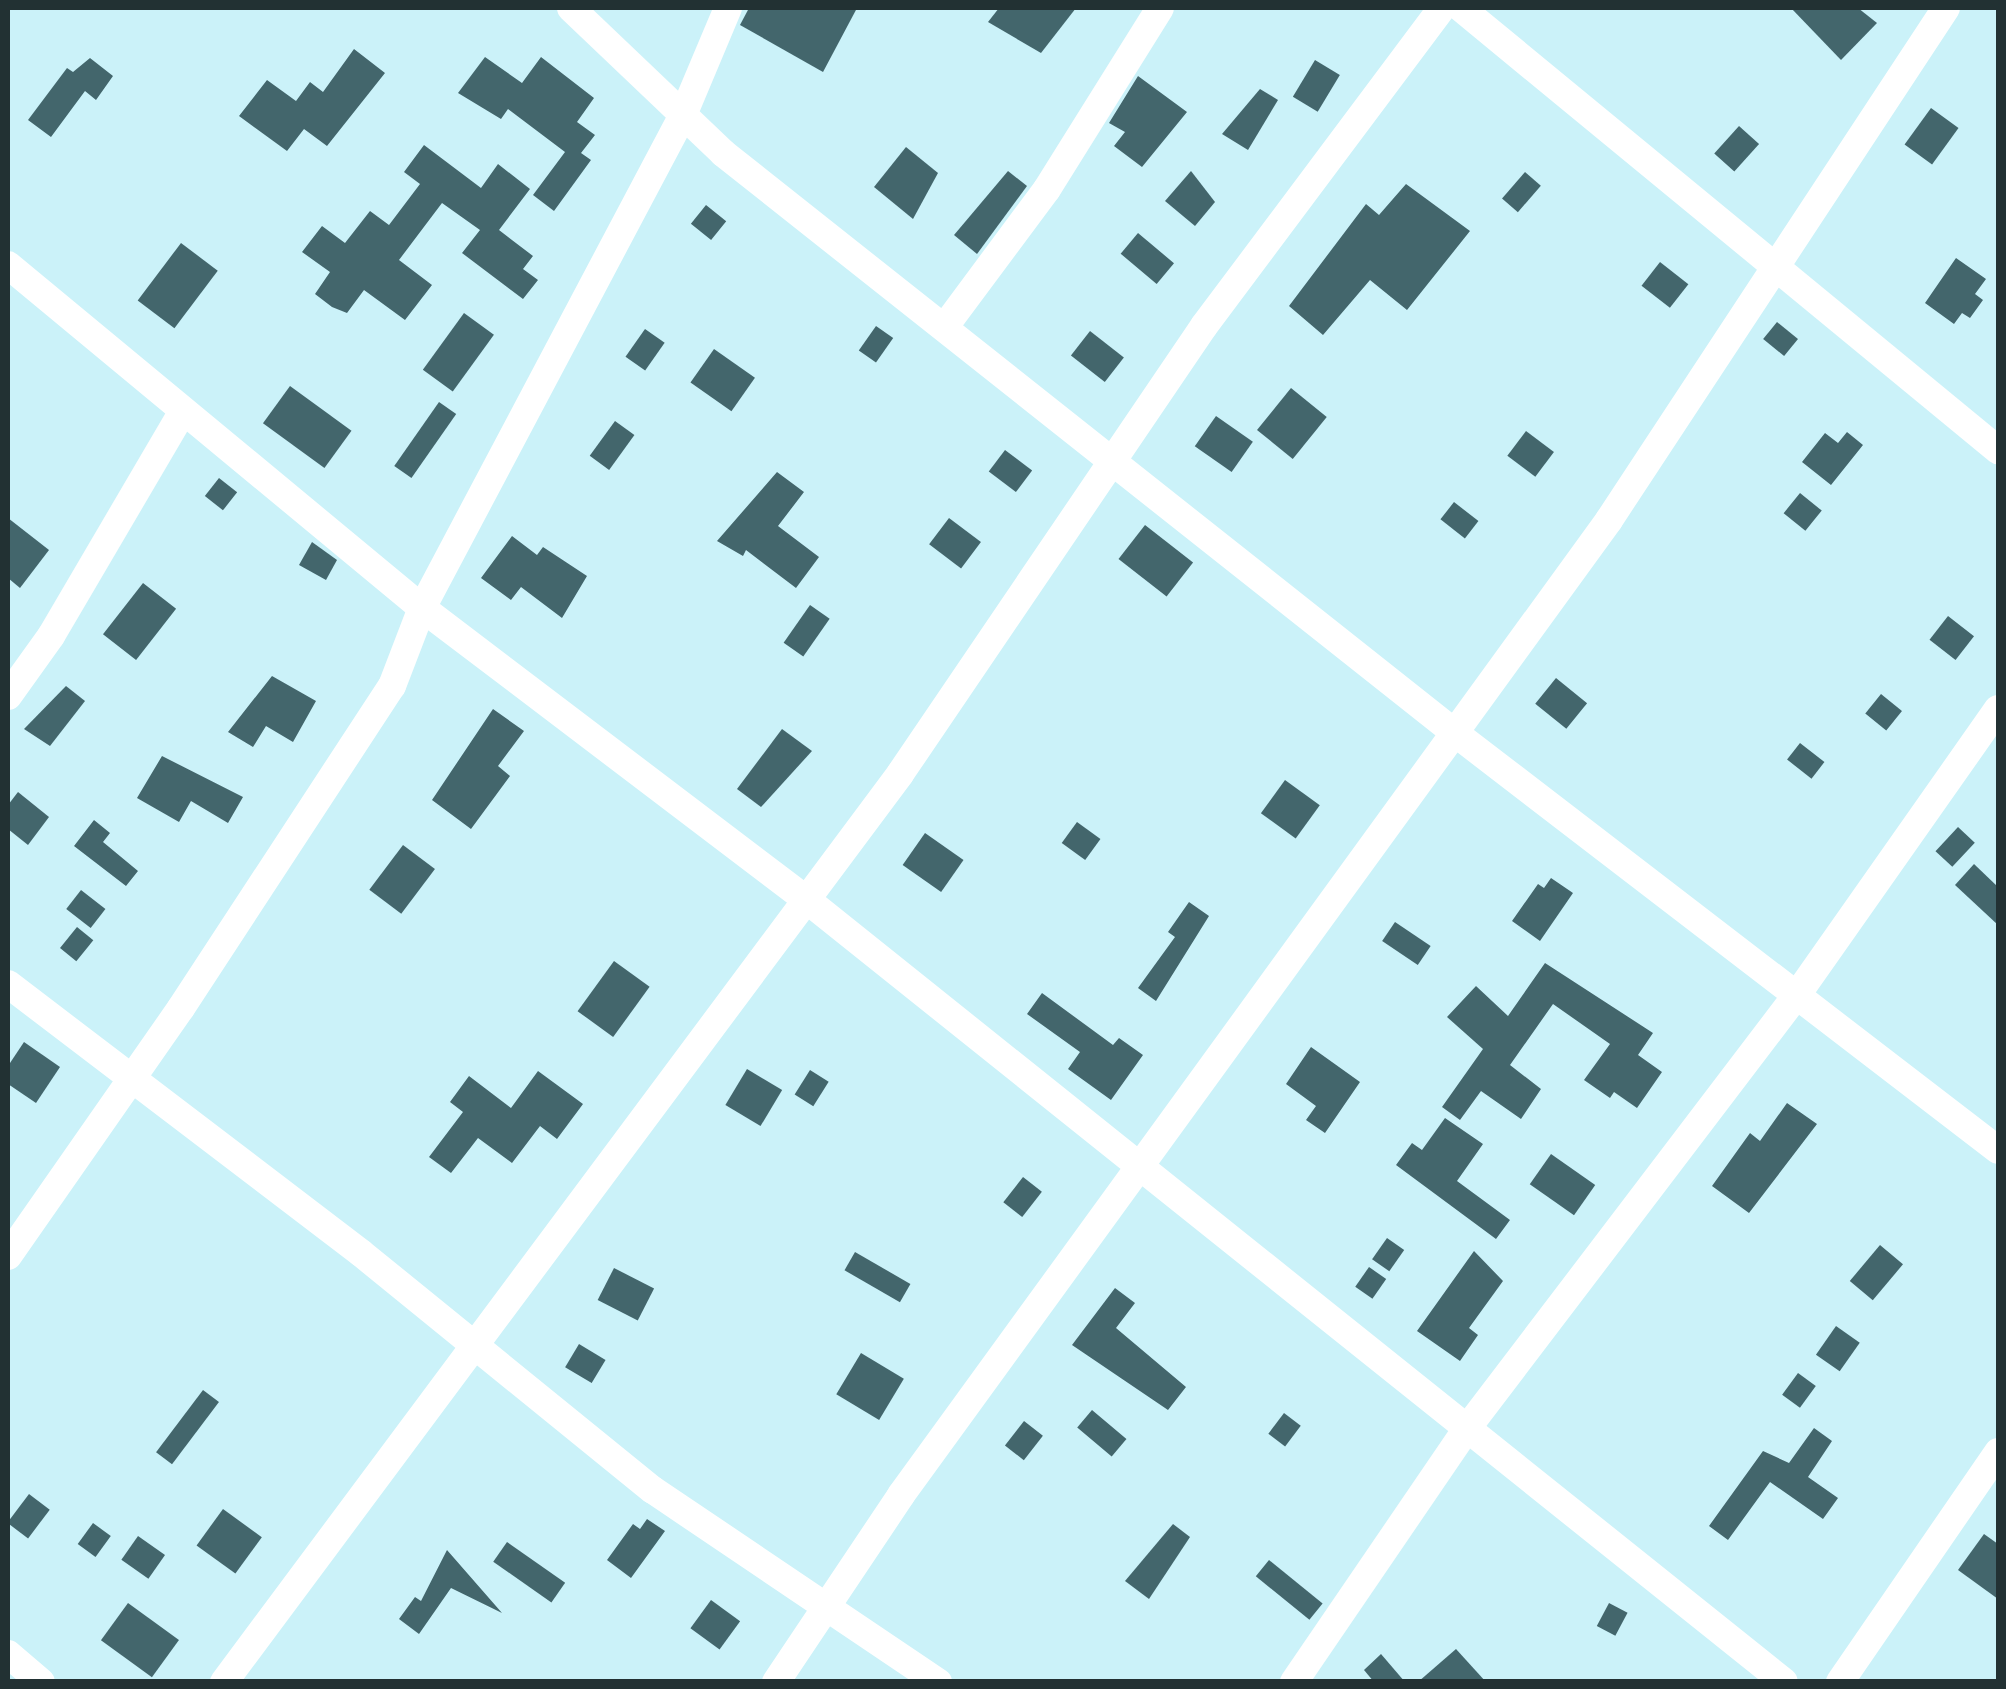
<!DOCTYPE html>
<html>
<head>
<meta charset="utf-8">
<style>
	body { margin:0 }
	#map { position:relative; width:2006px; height:1689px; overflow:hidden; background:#cbf2f9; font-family:Karla,sans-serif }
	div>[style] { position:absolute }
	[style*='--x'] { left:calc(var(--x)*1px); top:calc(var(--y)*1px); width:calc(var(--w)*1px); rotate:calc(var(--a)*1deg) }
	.building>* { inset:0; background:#43666c; transform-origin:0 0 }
	.minor>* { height:28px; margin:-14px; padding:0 14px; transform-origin:14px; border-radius:14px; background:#fff }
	span { translate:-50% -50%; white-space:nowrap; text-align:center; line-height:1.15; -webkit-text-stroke:10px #fff; paint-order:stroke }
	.frame { position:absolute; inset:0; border:10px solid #223133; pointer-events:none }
</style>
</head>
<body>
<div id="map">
	<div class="building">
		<i style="clip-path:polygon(749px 8px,857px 8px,823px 72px,740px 25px)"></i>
		<i style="clip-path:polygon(999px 8px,1076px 8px,1041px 53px,988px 22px)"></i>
		<i style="clip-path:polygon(1791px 8px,1858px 8px,1877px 23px,1841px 60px)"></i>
		<i style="clip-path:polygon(354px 49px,385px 73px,327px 146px,304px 129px,287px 151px,239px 116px,267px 80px,296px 101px,310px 82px,323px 92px)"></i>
		<i style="clip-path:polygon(485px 57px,522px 83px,541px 57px,594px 98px,577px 122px,595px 135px,581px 153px,591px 160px,554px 211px,533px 195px,565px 152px,508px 109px,501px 119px,458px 93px)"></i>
		<i style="clip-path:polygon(90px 58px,113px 76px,96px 100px,85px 91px,51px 137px,28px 120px,67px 68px,73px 72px)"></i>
		<i style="left:1315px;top:60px;width:29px;height:43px;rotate:31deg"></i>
		<i style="clip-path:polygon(1138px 76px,1187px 112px,1142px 167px,1114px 146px,1125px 132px,1109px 123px)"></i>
		<i style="clip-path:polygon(1260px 89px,1278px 100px,1248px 150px,1222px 134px)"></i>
		<i style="left:1931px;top:108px;width:34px;height:45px;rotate:36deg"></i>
		<i style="left:1739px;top:126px;width:27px;height:37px;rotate:42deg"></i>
		<i style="clip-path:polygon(424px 145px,481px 188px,498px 164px,530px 189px,499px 230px,533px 256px,523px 269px,538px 280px,523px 299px,462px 253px,480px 230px,442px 203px,399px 260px,432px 285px,405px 320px,364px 290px,347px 313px,332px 307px,315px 294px,330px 272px,302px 252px,322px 226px,345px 243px,370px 211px,389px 225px,420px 184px,404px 172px)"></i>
		<i style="clip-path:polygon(906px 147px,938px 173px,913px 219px,874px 187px)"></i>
		<i style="clip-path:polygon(1008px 171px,1027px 186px,977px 254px,954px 235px)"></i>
		<i style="clip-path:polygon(1191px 171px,1215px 202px,1195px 226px,1165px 201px)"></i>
		<i style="left:1525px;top:172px;width:21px;height:35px;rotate:41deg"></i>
		<i style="clip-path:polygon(1406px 184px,1470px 231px,1407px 310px,1370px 280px,1323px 335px,1289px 306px,1366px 204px,1379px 215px)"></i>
		<i style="left:706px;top:205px;width:26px;height:24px;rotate:39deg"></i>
		<i style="left:1138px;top:233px;width:47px;height:27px;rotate:40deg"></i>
		<i style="left:181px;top:243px;width:46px;height:72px;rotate:37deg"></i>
		<i style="clip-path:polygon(1956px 258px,1986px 279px,1975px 294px,1983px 300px,1970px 318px,1962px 313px,1954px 324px,1925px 303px)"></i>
		<i style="left:1660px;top:262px;width:36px;height:30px;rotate:38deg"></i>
		<i style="left:464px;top:313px;width:37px;height:70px;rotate:36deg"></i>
		<i style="left:1777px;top:322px;width:27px;height:22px;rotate:39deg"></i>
		<i style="left:876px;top:326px;width:21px;height:30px;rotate:35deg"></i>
		<i style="left:645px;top:329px;width:24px;height:34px;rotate:35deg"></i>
		<i style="left:1090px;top:331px;width:43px;height:31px;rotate:38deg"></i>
		<i style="left:714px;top:349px;width:50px;height:41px;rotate:35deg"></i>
		<i style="left:290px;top:386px;width:76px;height:46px;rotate:36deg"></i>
		<i style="left:1291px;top:388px;width:46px;height:54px;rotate:39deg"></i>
		<i style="left:439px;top:402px;width:21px;height:78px;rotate:35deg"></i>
		<i style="left:1216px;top:416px;width:45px;height:37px;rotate:35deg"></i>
		<i style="left:615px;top:421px;width:24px;height:43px;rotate:36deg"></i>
		<i style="left:1526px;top:431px;width:35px;height:31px;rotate:37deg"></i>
		<i style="clip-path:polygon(1847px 432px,1863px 445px,1831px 485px,1802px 462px,1825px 433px,1838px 443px)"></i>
		<i style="left:1005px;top:450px;width:34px;height:27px;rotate:37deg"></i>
		<i style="clip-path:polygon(777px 472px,804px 492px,778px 526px,819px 557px,796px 588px,746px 550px,743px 556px,717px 541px)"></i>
		<i style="left:219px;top:478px;width:23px;height:23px;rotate:38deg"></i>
		<i style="left:1800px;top:493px;width:28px;height:26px;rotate:39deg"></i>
		<i style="left:1454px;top:502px;width:31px;height:22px;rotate:38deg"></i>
		<i style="clip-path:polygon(8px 518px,49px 550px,20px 588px,8px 578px)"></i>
		<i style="left:949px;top:518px;width:40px;height:33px;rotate:37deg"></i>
		<i style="left:1145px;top:525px;width:61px;height:43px;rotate:38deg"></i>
		<i style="clip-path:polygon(512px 536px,537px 555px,543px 547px,587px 576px,562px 618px,521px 587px,511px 600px,481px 578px)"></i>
		<i style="clip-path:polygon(312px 542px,337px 560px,326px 580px,299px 565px)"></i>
		<i style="left:143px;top:583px;width:42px;height:65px;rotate:38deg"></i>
		<i style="left:810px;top:605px;width:24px;height:46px;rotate:35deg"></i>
		<i style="left:1948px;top:616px;width:33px;height:30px;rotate:38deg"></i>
		<i style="clip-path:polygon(272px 676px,316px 701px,293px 742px,266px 726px,253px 747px,228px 732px)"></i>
		<i style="left:1556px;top:678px;width:40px;height:33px;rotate:39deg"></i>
		<i style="clip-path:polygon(66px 686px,85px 701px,50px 746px,24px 729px)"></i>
		<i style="left:1881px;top:694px;width:27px;height:25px;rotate:39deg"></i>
		<i style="clip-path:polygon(493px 709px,524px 731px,498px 766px,510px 776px,471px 829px,432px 800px)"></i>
		<i style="clip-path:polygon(782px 729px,812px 751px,761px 807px,737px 789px)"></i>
		<i style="left:1800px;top:743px;width:31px;height:21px;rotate:38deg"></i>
		<i style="clip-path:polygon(162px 756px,243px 797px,228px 823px,191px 801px,179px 822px,137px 798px)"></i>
		<i style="left:1285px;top:780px;width:43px;height:41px;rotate:36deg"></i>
		<i style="clip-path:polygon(18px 792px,49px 817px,28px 845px,8px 829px,8px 805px)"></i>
		<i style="clip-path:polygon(94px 820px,110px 833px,103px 842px,138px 871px,126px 886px,74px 846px)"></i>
		<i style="left:1077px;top:822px;width:29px;height:26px;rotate:36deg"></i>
		<i style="left:1958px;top:827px;width:23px;height:33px;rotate:43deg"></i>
		<i style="left:925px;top:833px;width:47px;height:39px;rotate:35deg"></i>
		<i style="left:403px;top:845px;width:40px;height:56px;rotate:37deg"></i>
		<i style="clip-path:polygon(1974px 864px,1998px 887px,1998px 925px,1955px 885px)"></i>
		<i style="clip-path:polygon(1551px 878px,1573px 893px,1540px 941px,1512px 921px,1538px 884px,1544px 888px)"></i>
		<i style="left:81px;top:890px;width:31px;height:24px;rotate:38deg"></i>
		<i style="clip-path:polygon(1189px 902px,1209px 916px,1156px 1001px,1138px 988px,1175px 937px,1168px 932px)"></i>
		<i style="left:1395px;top:922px;width:43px;height:23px;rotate:34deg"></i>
		<i style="left:77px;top:927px;width:21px;height:27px;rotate:39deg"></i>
		<i style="left:614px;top:961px;width:44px;height:62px;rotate:36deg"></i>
		<i style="clip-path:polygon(1545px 963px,1653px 1033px,1638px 1055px,1662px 1072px,1637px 1108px,1614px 1092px,1610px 1098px,1584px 1080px,1610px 1044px,1553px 1004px,1510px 1065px,1541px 1089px,1521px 1119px,1481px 1091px,1460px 1120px,1442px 1107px,1483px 1049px,1447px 1017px,1476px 986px,1508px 1016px)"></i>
		<i style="clip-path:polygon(1042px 993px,1113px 1045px,1119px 1038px,1143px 1055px,1111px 1100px,1068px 1069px,1080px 1052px,1027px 1014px)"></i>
		<i style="clip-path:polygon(24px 1042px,60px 1067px,36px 1103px,8px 1084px,8px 1066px)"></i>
		<i style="clip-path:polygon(1311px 1047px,1360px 1082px,1325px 1133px,1306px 1120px,1316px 1106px,1286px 1084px)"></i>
		<i style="left:747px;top:1069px;width:41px;height:42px;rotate:31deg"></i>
		<i style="left:810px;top:1070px;width:22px;height:29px;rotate:32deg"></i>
		<i style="clip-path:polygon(538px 1071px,583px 1104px,557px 1139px,540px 1126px,512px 1163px,478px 1138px,451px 1173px,429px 1157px,463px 1112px,450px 1102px,469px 1076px,511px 1108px)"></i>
		<i style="clip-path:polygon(1787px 1103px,1817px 1124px,1749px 1213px,1712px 1186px,1750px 1133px,1760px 1141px)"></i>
		<i style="clip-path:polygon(1445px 1118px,1483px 1144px,1457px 1181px,1510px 1220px,1496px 1239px,1396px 1165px,1412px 1143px,1422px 1150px)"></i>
		<i style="left:1551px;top:1154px;width:54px;height:37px;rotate:35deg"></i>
		<i style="left:1023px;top:1177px;width:24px;height:32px;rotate:38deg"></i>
		<i style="left:1387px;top:1238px;width:21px;height:26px;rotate:35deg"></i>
		<i style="left:1880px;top:1245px;width:30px;height:47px;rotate:40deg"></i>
		<i style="clip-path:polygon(1474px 1251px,1503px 1281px,1469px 1328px,1478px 1335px,1460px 1361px,1417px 1331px)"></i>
		<i style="left:855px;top:1252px;width:64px;height:21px;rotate:30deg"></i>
		<i style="left:1369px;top:1267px;width:21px;height:24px;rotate:35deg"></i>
		<i style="left:614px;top:1268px;width:45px;height:36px;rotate:27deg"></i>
		<i style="clip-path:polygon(1115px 1288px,1135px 1303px,1116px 1328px,1186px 1387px,1168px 1410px,1072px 1345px)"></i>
		<i style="left:1836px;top:1326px;width:29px;height:35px;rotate:35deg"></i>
		<i style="left:579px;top:1344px;width:31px;height:27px;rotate:31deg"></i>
		<i style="left:861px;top:1353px;width:50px;height:48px;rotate:31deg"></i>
		<i style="left:1798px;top:1373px;width:22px;height:27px;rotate:36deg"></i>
		<i style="left:203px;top:1390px;width:20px;height:78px;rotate:37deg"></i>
		<i style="left:1092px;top:1410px;width:45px;height:23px;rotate:40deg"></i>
		<i style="left:1284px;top:1413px;width:21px;height:26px;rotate:37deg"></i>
		<i style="left:1024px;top:1421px;width:24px;height:31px;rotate:38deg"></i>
		<i style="clip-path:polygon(1814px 1428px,1832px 1441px,1808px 1477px,1838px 1498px,1823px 1519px,1770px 1482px,1728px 1540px,1709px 1526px,1763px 1451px,1789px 1463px)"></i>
		<i style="left:29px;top:1494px;width:26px;height:36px;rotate:37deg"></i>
		<i style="left:223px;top:1509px;width:48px;height:45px;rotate:36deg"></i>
		<i style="clip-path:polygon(647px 1519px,665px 1531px,631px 1578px,607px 1560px,633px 1524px,640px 1529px)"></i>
		<i style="left:93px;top:1523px;width:22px;height:26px;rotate:36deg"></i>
		<i style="clip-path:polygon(1173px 1524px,1190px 1537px,1149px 1599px,1125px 1581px)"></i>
		<i style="clip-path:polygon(1984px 1534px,1998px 1544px,1998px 1599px,1958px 1570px)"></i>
		<i style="left:138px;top:1536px;width:33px;height:29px;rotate:35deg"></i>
		<i style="left:507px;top:1542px;width:71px;height:24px;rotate:35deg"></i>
		<i style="clip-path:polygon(447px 1550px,502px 1613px,451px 1588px,419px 1634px,399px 1619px,415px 1597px,421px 1601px)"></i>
		<i style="left:1269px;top:1560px;width:69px;height:21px;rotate:39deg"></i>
		<i style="left:711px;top:1600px;width:36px;height:35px;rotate:36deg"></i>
		<i style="left:128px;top:1603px;width:63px;height:46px;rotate:36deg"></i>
		<i style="left:1609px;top:1603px;width:21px;height:26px;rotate:28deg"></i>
		<i style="clip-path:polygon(1456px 1649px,1486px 1682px,1418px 1682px)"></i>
		<i style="clip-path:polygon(1381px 1654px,1405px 1682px,1374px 1682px,1364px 1670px)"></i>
	</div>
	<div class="minor">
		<i style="--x:571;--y:8;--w:210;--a:43.6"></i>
		<i style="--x:723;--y:153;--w:934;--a:38.39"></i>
		<i style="--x:1455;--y:733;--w:685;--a:37.52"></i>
		<i style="--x:1461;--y:8;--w:696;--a:39.46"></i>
		<i style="--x:8;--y:265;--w:538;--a:39.64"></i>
		<i style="--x:422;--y:608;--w:483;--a:37.2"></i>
		<i style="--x:807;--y:900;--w:1251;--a:38.67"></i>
		<i style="--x:946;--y:325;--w:169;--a:-53.4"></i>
		<i style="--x:1047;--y:189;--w:213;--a:-58"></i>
		<i style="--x:8;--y:696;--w:74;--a:-54.4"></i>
		<i style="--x:51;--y:636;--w:261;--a:-59.6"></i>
		<i style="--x:8;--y:984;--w:444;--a:37.3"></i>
		<i style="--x:361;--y:1253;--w:376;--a:39.1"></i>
		<i style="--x:653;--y:1490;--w:344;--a:34"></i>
		<i style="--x:8;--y:1256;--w:302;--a:-55.1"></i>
		<i style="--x:181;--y:1008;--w:385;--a:-56.8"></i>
		<i style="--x:392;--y:686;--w:84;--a:-69"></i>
		<i style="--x:422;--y:608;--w:558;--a:-62.1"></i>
		<i style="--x:683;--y:115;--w:116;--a:-67.2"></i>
		<i style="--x:8;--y:1654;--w:43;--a:40.3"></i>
		<i style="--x:224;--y:1682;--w:1132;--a:-53.33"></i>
		<i style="--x:900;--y:774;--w:541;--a:-55.84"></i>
		<i style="--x:1204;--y:326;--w:397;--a:-53.2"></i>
		<i style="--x:776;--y:1682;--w:225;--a:-56.2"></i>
		<i style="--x:901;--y:1495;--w:1205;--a:-54.01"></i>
		<i style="--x:1609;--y:520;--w:613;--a:-56.65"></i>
		<i style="--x:1294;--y:1682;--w:304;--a:-55.7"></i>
		<i style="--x:1465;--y:1431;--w:552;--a:-52.74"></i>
		<i style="--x:1799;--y:992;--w:346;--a:-54.9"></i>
		<i style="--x:1840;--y:1682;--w:279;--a:-55.5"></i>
	</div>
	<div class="frame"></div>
</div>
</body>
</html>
